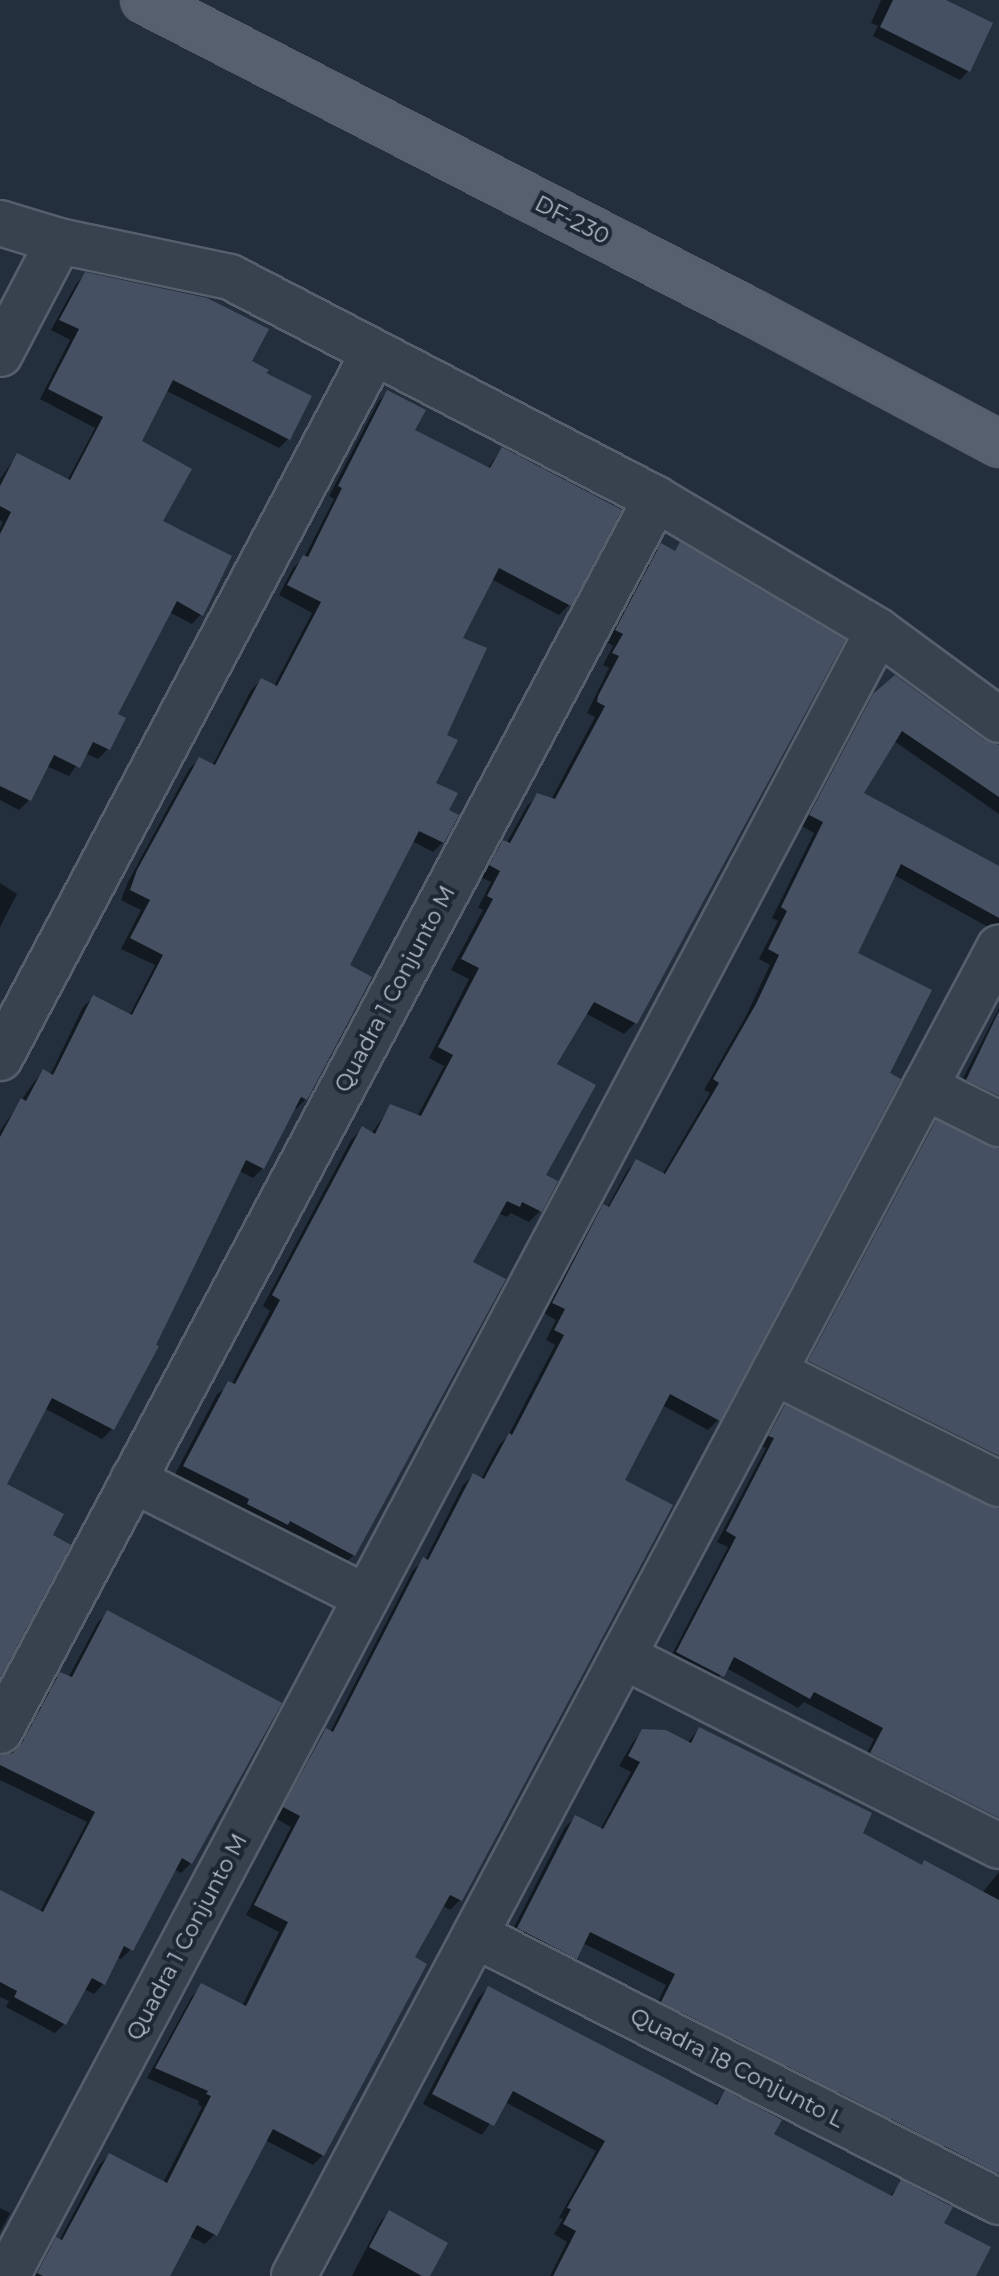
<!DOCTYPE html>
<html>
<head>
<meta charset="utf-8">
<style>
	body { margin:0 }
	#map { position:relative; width:999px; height:2276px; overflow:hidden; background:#242f3e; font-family:Montserrat,sans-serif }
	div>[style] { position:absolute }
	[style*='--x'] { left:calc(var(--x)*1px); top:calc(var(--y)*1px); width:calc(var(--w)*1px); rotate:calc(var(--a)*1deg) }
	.shadow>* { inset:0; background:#0007 }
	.building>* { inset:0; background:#455162 }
	.roads { filter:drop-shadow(2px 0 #565f6c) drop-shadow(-2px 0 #565f6c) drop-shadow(0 2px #565f6c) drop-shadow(0 -2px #565f6c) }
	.minor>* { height:44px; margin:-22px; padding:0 22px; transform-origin:22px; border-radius:22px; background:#38414e }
	.primary>* { height:44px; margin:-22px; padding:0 22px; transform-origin:22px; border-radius:22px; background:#56606e }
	span { translate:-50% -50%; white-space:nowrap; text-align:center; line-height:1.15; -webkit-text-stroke:8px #1d2633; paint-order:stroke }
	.street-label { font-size:22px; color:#b4bcc9 }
</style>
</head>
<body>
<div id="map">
	<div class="shadow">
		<i style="clip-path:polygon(881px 0,942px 0,968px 71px,960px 80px,873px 36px,878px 26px,871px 23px)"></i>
		<i style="clip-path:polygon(86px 274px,249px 362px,263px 374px,289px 438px,279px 448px,165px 390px,140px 442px,160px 522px,201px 614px,192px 624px,169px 612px,116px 715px,108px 749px,98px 759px,85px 753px,69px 776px,46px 766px,29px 800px,19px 810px,0 800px,0 528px,3px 522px,0 520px,0 479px,17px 455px,67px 481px,95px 428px,40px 399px,70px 340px,51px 330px,76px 284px)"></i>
		<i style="clip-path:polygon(388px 392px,413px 431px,487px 469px,502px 449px,619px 510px,569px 605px,559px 615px,491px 579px,461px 639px,434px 783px,447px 811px,443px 842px,433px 852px,412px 841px,347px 966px,306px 1099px,296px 1109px,293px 1107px,263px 1168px,253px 1178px,238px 1170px,112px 1429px,102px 1439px,44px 1408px,5px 1484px,50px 1536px,0 1674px,0 1131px,34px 1082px,43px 1072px,50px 1075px,83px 1007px,93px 998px,129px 1016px,155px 965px,121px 949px,141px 910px,121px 900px,128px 882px,189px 769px,199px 760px,212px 766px,251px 690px,261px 680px,274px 686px,312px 613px,279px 595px,293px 568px,304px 558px,334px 499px,329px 496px,378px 402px)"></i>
		<i style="clip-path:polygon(680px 545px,842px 641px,635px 1023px,624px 1034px,585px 1013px,554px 1065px,540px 1211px,529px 1222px,511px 1213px,507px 1217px,498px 1213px,470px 1262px,354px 1555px,342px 1566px,173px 1478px,217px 1394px,231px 1385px,270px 1311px,263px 1306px,351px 1140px,362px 1129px,371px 1134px,391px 1106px,417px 1117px,444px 1066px,429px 1058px,469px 979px,451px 970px,483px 910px,478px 908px,491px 882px,480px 877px,492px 853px,503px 842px,506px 844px,527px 806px,538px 795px,551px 800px,595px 717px,587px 713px,609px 668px,603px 665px,613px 646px,605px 641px,650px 557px,661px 546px,673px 552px)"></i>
		<i style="clip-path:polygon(874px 696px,999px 746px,999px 814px,894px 741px,861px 794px,999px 869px,999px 933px,894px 875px,856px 954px,718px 1420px,708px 1430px,662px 1405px,622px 1481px,670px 1506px,460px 1900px,450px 1910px,442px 1905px,412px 1958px,323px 2155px,313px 2165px,265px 2140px,215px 2234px,205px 2244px,189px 2236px,168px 2276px,32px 2276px,46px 2249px,59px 2241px,99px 2165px,109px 2155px,163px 2183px,202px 2107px,198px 2104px,199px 2101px,147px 2078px,192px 1996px,202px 1986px,242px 2006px,279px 1932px,246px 1915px,291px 1827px,275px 1818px,316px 1740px,326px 1730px,330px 1732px,413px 1570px,425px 1560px,463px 1485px,473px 1475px,481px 1479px,499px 1445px,508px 1436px,555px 1345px,546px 1340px,556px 1320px,544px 1313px,593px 1216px,603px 1206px,607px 1208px,627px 1171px,636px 1161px,662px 1175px,710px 1093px,704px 1090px,746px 1016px,770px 965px,759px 959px,778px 921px,772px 918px,814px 833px,800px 825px,863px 707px)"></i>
		<i style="clip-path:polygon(0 883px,17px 894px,0 927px)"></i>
		<i style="clip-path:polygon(999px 1008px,999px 1111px,957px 1090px)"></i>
		<i style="clip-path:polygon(936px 1123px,999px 1151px,999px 1471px,800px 1371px,926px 1133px)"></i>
		<i style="clip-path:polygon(785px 1408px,999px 1511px,999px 1833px,862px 1763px,874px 1739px,804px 1702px,798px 1708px,726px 1668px,712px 1686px,668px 1662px,728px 1547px,717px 1542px,766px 1448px,760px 1446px,775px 1418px)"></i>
		<i style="clip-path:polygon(108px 1612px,279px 1704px,191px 1863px,181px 1873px,174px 1869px,131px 1949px,121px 1959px,116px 1957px,103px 1984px,94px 1994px,84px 1989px,65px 2023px,55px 2033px,6px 2007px,9px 2001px,0 1997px,0 1892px,39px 1913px,87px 1822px,0 1780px,0 1758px,9px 1755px,50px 1684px,60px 1674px,68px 1678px,98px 1622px)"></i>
		<i style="clip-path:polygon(699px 1729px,861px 1834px,920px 1867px,982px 1893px,999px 1872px,999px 2192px,653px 2012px,666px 1985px,583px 1943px,565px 1967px,508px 1939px,565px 1827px,575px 1817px,600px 1830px,631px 1772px,619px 1766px,633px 1742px,643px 1731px,687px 1743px)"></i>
		<i style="clip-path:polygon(488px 1988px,714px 2105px,725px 2093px,771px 2135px,889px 2197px,898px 2187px,942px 2224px,974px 2276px,550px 2276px,567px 2242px,554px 2234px,563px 2219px,559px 2218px,596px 2151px,505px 2102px,482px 2135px,423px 2104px,478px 1998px)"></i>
		<i style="clip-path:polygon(0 2208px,10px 2213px,0 2232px)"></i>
		<i style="clip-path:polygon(390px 2212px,427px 2276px,352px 2276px,380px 2222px)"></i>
	</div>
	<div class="building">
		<i style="clip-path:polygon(893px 0,946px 0,993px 23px,970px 72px,880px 27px)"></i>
		<i style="clip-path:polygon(85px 272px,207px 298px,269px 329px,252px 361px,269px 370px,266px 373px,312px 396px,290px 440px,173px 380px,142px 441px,192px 469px,163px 521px,232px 556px,203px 616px,177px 601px,118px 714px,126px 718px,110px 750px,93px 742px,80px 768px,54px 755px,31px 801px,0 786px,0 534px,11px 512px,0 506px,0 486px,17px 453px,70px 480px,103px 417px,48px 389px,79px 329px,59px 320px)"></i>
		<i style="clip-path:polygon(387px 390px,426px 410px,415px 430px,490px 468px,502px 447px,622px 510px,571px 606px,499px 568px,463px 638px,487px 648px,447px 735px,458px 740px,436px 783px,458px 793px,449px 810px,459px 815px,444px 843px,419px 831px,350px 965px,372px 977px,307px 1100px,301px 1097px,264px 1169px,246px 1160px,156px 1345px,159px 1346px,114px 1430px,52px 1398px,7px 1484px,64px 1514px,53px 1535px,71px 1545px,0 1678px,0 1137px,21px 1098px,26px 1101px,43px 1069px,53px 1075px,93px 995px,132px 1015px,163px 955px,130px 938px,150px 900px,130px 890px,137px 870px,199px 757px,215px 765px,261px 678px,277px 686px,321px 602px,287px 585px,303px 555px,308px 557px,342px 488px,338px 486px)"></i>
		<i style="clip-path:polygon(680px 542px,845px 640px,637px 1024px,594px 1002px,557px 1064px,596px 1085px,546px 1175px,558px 1181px,542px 1212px,522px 1202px,520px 1207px,507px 1201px,473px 1262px,506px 1279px,355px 1556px,290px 1521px,288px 1525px,247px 1504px,249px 1499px,183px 1466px,228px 1381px,235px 1384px,280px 1300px,272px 1295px,362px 1126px,375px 1134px,390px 1104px,421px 1116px,453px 1055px,438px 1047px,479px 968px,461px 959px,493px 899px,487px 896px,500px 871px,489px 865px,503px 840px,510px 843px,537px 793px,555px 799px,605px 706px,597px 702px,598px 696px,619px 656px,612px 653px,623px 634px,615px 630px,661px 543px,675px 551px)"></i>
		<i style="clip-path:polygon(895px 675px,984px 740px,999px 745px,999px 797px,902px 731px,864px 793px,999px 866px,999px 918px,901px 864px,858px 953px,932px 990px,890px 1073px,901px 1079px,720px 1421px,670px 1394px,625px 1480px,673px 1505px,462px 1901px,450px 1895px,415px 1957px,427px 1964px,324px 2156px,273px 2129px,217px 2236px,197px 2225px,170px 2276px,43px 2276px,37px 2273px,56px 2237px,62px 2240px,109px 2153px,167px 2183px,211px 2096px,206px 2094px,208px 2091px,155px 2068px,201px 1983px,246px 2006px,288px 1922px,254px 1905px,300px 1816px,283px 1807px,326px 1728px,333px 1732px,423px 1557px,428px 1560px,473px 1473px,484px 1479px,509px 1433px,512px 1435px,564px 1335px,554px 1330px,565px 1309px,552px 1303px,603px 1204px,609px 1207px,636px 1159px,665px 1174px,719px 1083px,713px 1079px,756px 1004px,779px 955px,768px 949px,787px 911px,781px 907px,823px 822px,809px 815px,873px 694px)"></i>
		<i style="clip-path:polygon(999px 1011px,999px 1096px,966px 1080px)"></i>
		<i style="clip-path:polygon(936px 1120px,999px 1149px,999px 1456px,808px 1361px)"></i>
		<i style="clip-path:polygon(785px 1405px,999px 1509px,999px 1818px,870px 1753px,883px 1728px,814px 1692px,810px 1699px,734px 1657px,724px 1677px,676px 1652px,736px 1537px,726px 1531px,774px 1438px,768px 1436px)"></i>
		<i style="clip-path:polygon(107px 1610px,282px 1703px,192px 1864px,182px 1858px,133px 1951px,124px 1946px,105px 1985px,92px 1978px,66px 2025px,14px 1997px,17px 1991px,0 1982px,0 1890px,43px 1912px,95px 1812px,0 1765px,0 1756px,13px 1753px,22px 1743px,60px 1672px,72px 1677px)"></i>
		<i style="clip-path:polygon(699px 1727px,872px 1813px,863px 1833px,922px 1865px,924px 1860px,999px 1900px,999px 2174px,661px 2002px,675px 1974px,590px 1932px,577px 1959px,517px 1928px,575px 1815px,603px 1829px,640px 1762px,628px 1756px,642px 1729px,666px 1730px,691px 1743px)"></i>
		<i style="clip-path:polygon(488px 1986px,713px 2103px,717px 2105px,725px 2090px,782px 2120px,774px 2134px,892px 2196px,901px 2180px,953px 2207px,944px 2223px,991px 2247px,976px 2276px,553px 2276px,576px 2231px,563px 2224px,571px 2209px,567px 2208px,605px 2141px,513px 2091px,494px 2126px,432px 2094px)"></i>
		<i style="clip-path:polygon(389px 2210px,448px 2243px,430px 2276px,422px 2276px,369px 2247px)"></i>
	</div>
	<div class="roads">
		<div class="minor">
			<i style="--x:0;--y:223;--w:62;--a:17"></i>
			<i style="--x:59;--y:241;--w:175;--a:11.9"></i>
			<i style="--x:230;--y:277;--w:480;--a:27.5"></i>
			<i style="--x:656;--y:499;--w:258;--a:30.7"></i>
			<i style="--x:878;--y:631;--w:150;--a:36.3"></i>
			<i style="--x:0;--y:354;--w:127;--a:-62.4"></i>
			<i style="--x:0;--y:1058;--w:799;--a:-62.09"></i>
			<i style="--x:925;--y:1087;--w:83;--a:26.6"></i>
			<i style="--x:774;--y:1372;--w:251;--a:26.5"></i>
			<i style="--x:133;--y:1480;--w:261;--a:26.7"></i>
			<i style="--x:623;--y:1656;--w:421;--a:26.8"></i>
			<i style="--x:0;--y:1731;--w:1396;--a:-61.97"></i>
			<i style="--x:475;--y:1935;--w:588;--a:27"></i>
			<i style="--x:7;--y:2276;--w:1861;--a:-62.1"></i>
			<i style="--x:294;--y:2276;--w:1504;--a:-62.04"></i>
		</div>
		<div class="primary">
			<i style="--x:144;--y:0;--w:685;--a:27.2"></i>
			<i style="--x:753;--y:313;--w:279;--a:28"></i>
		</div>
	</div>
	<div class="street-label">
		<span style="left:572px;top:220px;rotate:27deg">DF-230</span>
		<span style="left:395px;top:989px;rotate:-62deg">Quadra 1 Conjunto M</span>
		<span style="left:187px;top:1937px;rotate:-62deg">Quadra 1 Conjunto M</span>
		<span style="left:737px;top:2068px;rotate:27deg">Quadra 18 Conjunto L</span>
	</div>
</div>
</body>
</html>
